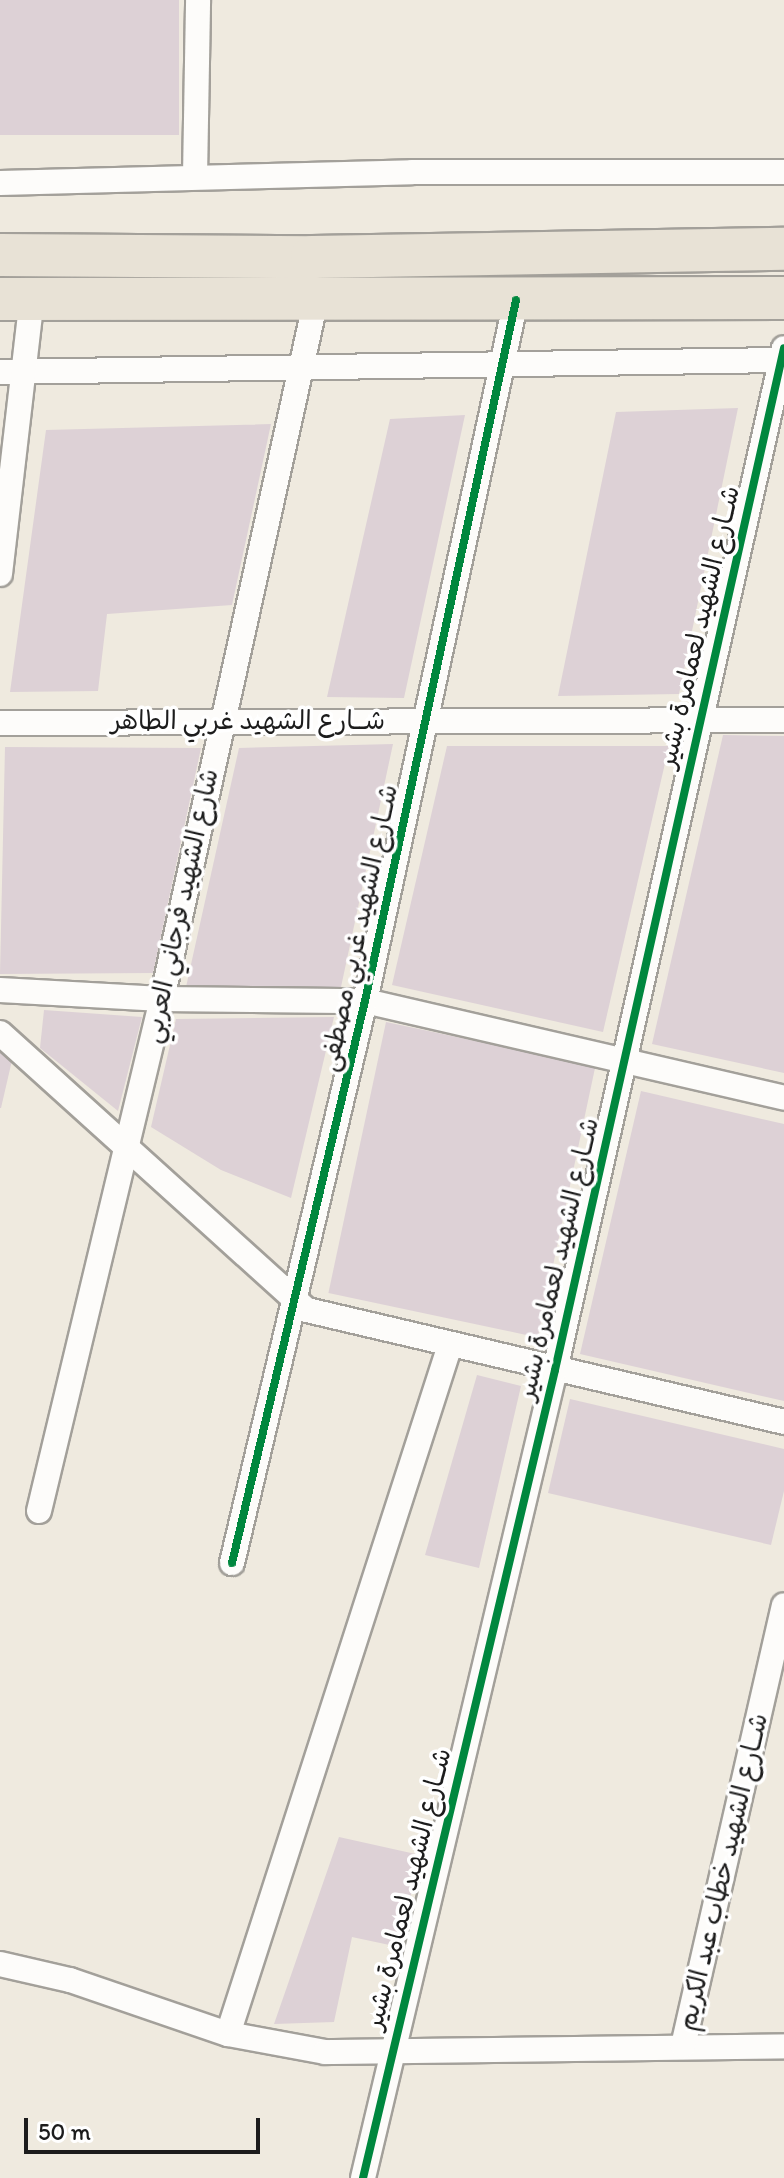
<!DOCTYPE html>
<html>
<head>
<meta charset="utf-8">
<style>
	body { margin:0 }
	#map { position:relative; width:784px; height:2178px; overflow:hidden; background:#efeadf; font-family:Itim,"Playpen Sans Arabic",sans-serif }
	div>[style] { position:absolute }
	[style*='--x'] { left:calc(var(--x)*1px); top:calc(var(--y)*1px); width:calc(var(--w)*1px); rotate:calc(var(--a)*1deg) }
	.building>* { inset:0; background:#ddd1d6; transform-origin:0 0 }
	.roads { filter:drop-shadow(2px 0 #a3a09a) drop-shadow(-2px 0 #a3a09a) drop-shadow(0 2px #a3a09a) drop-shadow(0 -2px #a3a09a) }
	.minor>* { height:24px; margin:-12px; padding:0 12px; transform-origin:12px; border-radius:12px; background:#fdfcfa }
	.trunk>* { height:42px; margin:-21px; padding:0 21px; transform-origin:21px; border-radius:21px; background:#e8e2d6 }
	.cycleway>* { height:8px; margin:-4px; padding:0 4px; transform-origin:4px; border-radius:4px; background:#00873e }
	span { translate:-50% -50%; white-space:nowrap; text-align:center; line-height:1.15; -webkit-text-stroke:7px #fff; paint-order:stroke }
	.street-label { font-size:26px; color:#1c1c1c }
	.scale { position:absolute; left:24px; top:2118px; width:236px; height:36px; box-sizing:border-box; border:4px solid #1c1c1c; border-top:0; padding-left:10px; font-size:24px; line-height:28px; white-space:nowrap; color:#1c1c1c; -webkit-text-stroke:6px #fff; paint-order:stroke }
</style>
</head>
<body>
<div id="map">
	<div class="building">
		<i style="left:0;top:0;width:179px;height:135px"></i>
		<i style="clip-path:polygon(738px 408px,679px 694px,558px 696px,616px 412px)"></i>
		<i style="clip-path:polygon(465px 415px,404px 698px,327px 697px,390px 419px)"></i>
		<i style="clip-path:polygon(271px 424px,232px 605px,107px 614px,98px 691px,10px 692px,46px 430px)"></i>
		<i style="clip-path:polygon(723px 735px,784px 736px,784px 1073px,652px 1044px)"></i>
		<i style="clip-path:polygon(393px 744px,341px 987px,186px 987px,239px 748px)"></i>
		<i style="clip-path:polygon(447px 746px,669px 746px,603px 1032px,392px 985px)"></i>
		<i style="clip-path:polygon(5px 747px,201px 748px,153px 973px,0 974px)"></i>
		<i style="clip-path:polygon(44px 1010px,142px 1017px,118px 1111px,40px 1048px)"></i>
		<i style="clip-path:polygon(334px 1017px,291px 1198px,221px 1170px,151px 1127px,176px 1019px)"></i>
		<i style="left:386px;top:1022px;width:214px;height:277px;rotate:12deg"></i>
		<i style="clip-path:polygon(0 1049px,13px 1056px,1px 1108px,0 1108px)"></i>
		<i style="clip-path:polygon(641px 1091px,784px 1124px,784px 1401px,580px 1354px)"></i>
		<i style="clip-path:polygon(477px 1375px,521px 1386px,479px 1568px,425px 1555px)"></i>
		<i style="clip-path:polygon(570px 1399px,784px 1449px,784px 1491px,771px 1545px,548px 1493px)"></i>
		<i style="clip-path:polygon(339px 1837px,420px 1855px,399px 1947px,352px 1937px,334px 2022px,274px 2024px)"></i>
	</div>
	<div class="roads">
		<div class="minor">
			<i style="--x:195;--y:177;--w:177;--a:-89"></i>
			<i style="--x:0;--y:183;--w:412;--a:-1.5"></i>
			<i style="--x:412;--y:172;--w:372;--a:0"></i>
			<i style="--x:0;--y:372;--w:784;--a:-0.88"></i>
			<i style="--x:0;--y:574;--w:277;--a:-83.4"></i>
			<i style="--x:0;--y:723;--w:784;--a:-0.22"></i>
			<i style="--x:0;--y:990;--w:162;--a:3.2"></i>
			<i style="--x:162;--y:999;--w:203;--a:0.6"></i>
			<i style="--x:365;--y:1001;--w:430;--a:13"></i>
			<i style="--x:0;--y:1033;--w:413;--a:42.1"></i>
			<i style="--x:307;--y:1310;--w:490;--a:13.2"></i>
			<i style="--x:39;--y:1511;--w:527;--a:-76.49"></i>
			<i style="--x:162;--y:999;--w:716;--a:-77.58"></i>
			<i style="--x:232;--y:1563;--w:578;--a:-76.69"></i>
			<i style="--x:365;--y:1001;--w:717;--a:-77.84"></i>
			<i style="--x:0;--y:1964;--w:72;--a:12.9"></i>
			<i style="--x:70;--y:1980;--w:167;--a:18.9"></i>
			<i style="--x:228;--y:2034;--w:99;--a:10.5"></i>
			<i style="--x:325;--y:2052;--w:459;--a:-0.7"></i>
			<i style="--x:228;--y:2034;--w:724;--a:-72.14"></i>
			<i style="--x:683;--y:2046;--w:452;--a:-77.1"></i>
			<i style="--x:363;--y:2178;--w:830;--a:-76.63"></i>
			<i style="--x:555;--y:1370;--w:1047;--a:-77.37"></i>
		</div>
		<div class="trunk">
			<i style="--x:0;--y:255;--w:312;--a:0.4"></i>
			<i style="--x:312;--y:257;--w:472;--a:-1"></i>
			<i style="--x:0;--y:299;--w:784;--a:-0.07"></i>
		</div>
	</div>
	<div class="cycleway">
		<i style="--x:232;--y:1563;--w:578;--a:-76.69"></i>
		<i style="--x:365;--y:1001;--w:717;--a:-77.84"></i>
		<i style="--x:363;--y:2178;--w:830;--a:-76.63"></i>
		<i style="--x:555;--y:1370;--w:1047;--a:-77.37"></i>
	</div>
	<div class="street-label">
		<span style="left:699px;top:627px;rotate:-77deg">شــارع الشهيد لعمامرة بشير</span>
		<span style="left:248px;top:721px">شــارع الشهيد غربي الطاهر</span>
		<span style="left:181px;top:906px;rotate:-78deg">شارع الشهيد فرجاني العربي</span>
		<span style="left:359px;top:928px;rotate:-78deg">شــارع الشهيد غربي مصطفى</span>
		<span style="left:558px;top:1259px;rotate:-77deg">شــارع الشهيد لعمامرة بشير</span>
		<span style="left:723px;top:1872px;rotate:-77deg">شــارع الشهيد خطاب عبد الكريم</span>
		<span style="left:408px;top:1889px;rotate:-76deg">شــارع الشهيد لعمامرة بشير</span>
	</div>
	<div class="scale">50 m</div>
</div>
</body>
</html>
